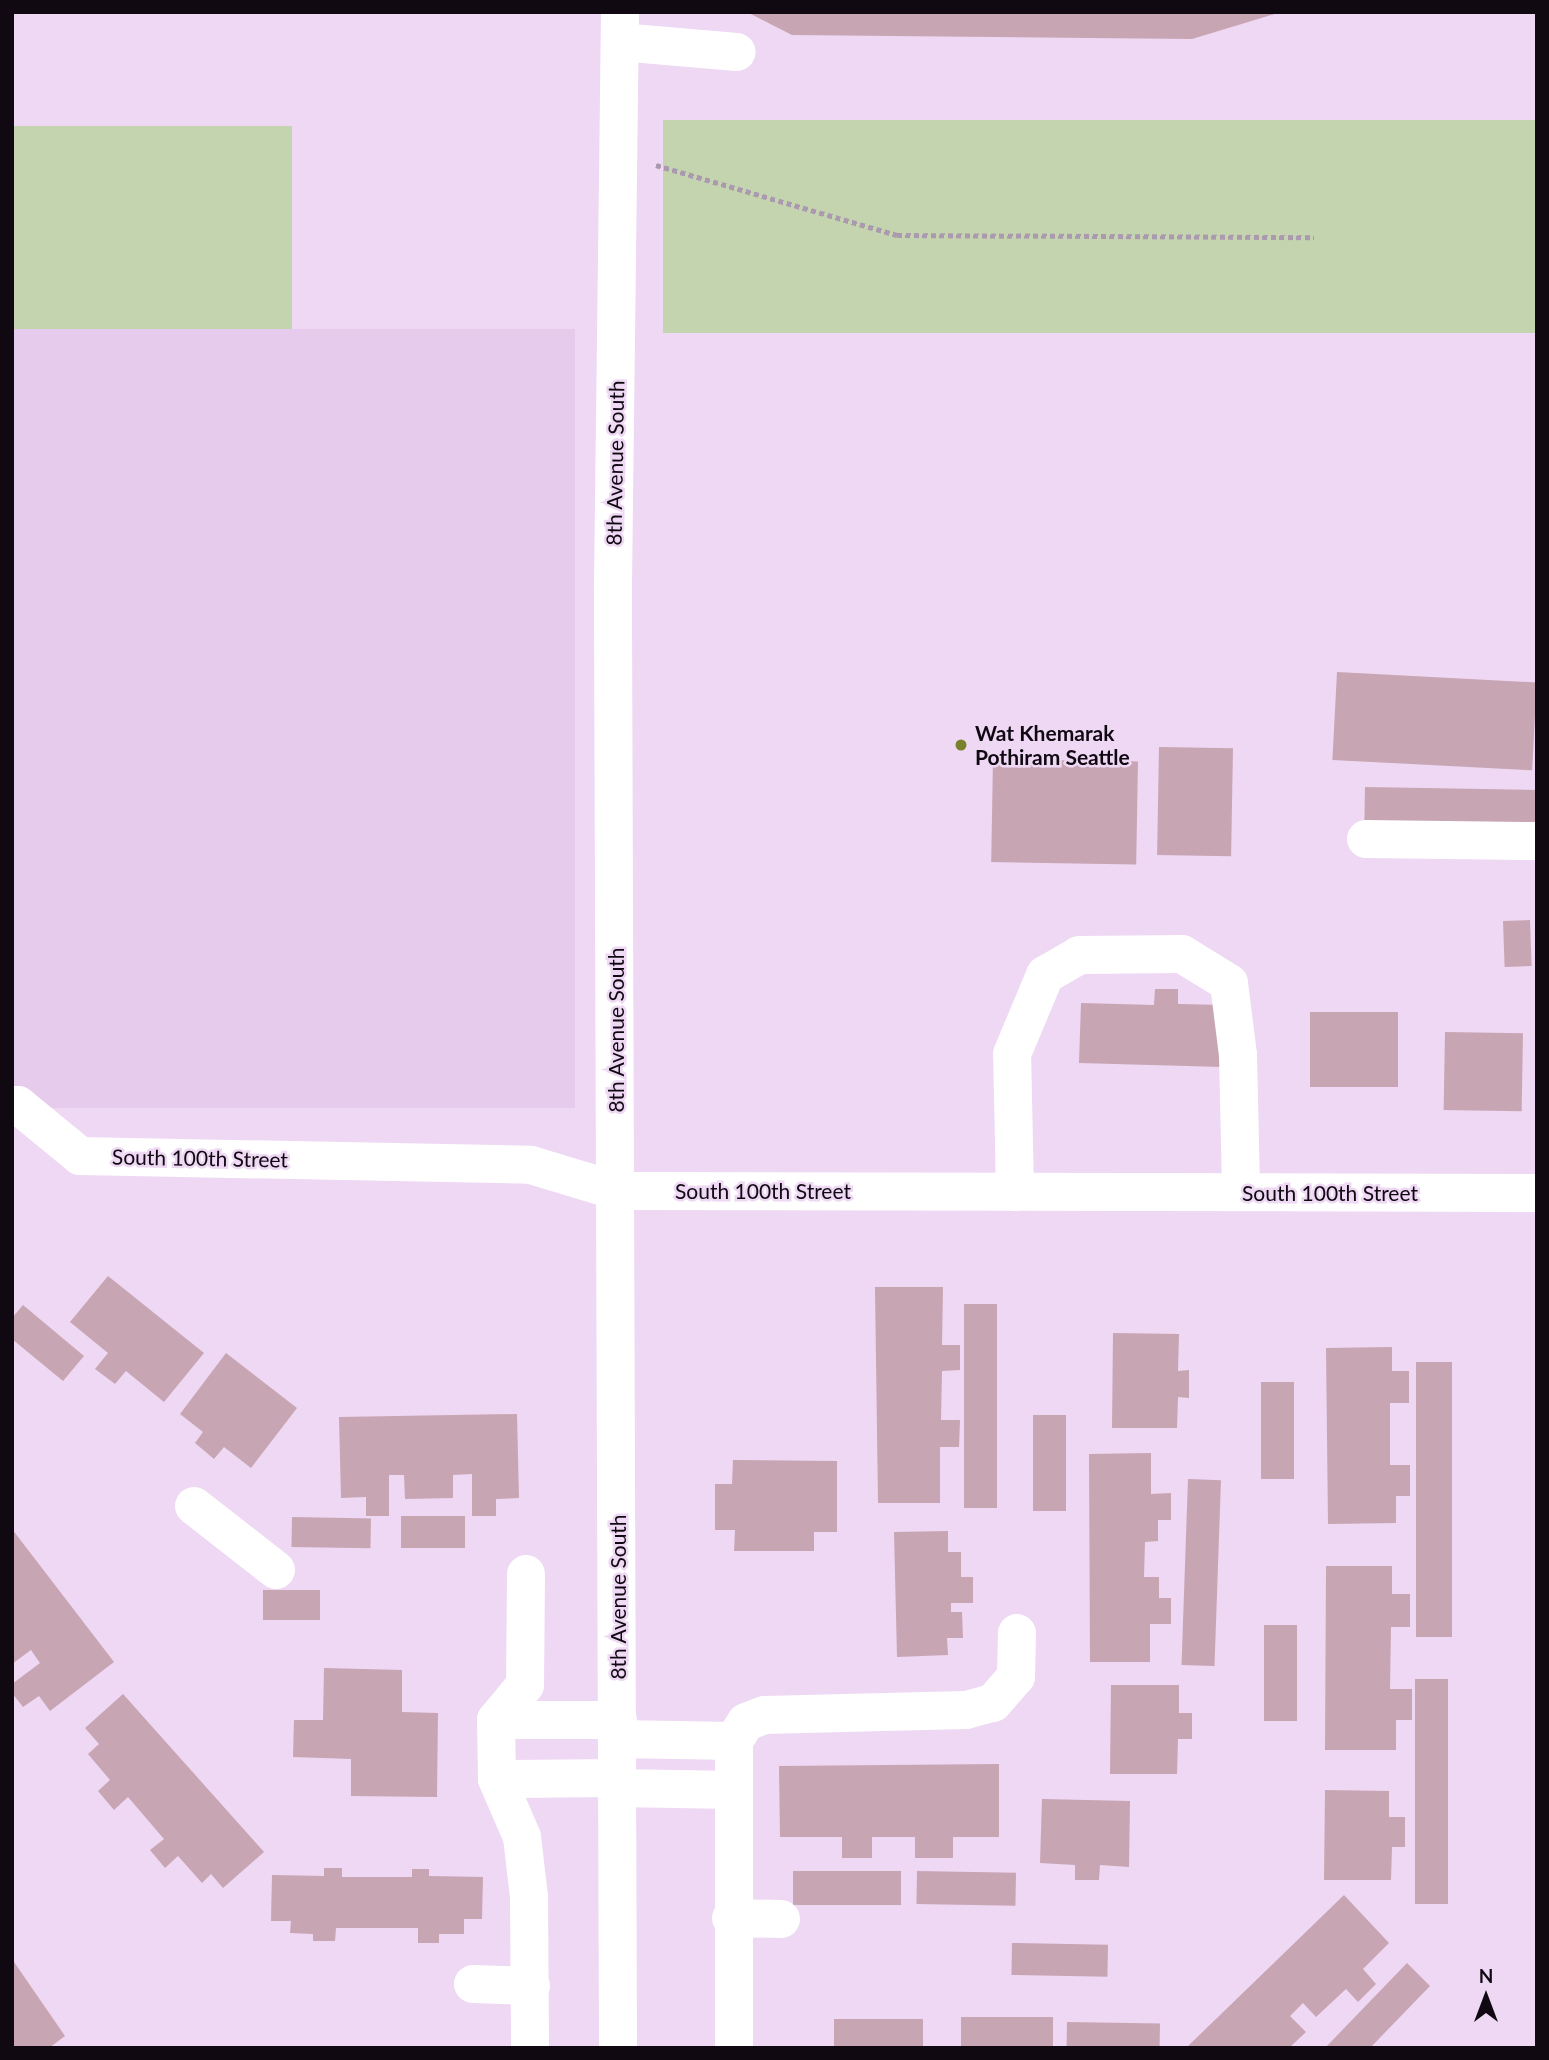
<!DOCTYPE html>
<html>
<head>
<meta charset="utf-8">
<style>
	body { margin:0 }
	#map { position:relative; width:1549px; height:2060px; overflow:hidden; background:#eed8f3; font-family:Lato,sans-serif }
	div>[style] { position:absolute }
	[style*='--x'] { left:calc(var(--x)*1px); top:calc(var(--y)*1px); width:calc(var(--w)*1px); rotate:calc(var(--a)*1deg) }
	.built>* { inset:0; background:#e6cbec; transform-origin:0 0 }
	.green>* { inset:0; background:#c4d4af; transform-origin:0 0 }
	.building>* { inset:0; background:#c7a5b3; transform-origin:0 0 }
	.path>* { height:4.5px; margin-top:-2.25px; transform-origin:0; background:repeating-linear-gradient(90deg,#ab99af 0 5px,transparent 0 8.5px) }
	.minor>* { height:38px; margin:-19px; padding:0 19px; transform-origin:19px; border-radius:19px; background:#fff }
	.dots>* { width:19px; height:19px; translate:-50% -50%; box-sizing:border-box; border:4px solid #eed8f3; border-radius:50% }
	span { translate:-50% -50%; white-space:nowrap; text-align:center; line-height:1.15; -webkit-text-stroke:5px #eed8f3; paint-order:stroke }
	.street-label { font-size:21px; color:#100912 }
	.poi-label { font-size:21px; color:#100912; font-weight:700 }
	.left { translate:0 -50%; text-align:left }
	.frame { position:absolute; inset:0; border:14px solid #100912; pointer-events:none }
	.north { position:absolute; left:1451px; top:1962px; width:70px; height:70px; -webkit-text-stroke:5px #eed8f3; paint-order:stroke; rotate:0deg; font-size:19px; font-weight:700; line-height:28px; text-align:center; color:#100912 }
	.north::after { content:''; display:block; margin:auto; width:24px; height:32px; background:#100912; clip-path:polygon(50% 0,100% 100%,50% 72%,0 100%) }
</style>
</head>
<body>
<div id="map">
	<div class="built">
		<i style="left:12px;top:329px;width:563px;height:779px"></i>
	</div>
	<div class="green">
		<i style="left:663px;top:120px;width:874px;height:213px"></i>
		<i style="left:12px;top:126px;width:280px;height:203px"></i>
	</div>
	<div class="building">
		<i style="clip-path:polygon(747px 12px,1277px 12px,1278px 13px,1192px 39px,792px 35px)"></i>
		<i style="left:1337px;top:672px;width:200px;height:88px;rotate:3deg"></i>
		<i style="left:1159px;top:747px;width:74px;height:108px;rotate:1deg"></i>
		<i style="left:993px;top:759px;width:145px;height:103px;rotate:1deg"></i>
		<i style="left:1365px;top:787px;width:172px;height:36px;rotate:1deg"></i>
		<i style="left:1530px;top:920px;width:46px;height:27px;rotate:88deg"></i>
		<i style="clip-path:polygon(1155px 989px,1178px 989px,1178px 1004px,1225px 1005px,1223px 1067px,1079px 1063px,1081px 1003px,1154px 1005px)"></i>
		<i style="left:1310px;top:1012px;width:88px;height:75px"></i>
		<i style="left:1445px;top:1032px;width:78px;height:78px;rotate:1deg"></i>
		<i style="clip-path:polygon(108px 1276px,204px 1353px,164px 1402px,126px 1371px,115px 1384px,95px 1369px,108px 1353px,70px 1322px)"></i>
		<i style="clip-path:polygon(875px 1287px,943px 1287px,942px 1345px,960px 1345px,960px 1370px,942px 1371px,941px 1420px,960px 1420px,959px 1447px,940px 1447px,940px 1503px,878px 1503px)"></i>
		<i style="left:964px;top:1304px;width:33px;height:204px"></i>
		<i style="clip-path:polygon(23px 1305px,84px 1356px,63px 1381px,12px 1339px,12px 1318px)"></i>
		<i style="clip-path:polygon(1113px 1333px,1179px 1334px,1178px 1371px,1189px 1370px,1189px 1398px,1178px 1397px,1177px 1428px,1112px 1428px)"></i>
		<i style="clip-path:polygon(1392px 1347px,1392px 1371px,1409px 1371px,1409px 1403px,1390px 1403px,1390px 1465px,1410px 1465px,1410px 1496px,1396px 1496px,1396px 1523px,1328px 1524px,1326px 1348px)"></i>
		<i style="clip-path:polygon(226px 1353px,297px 1408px,251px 1468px,224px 1447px,214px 1459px,195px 1443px,203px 1432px,180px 1414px)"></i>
		<i style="left:1416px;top:1362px;width:36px;height:275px"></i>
		<i style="left:1261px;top:1382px;width:33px;height:97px"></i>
		<i style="clip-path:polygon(517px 1414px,519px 1498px,496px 1499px,496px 1516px,472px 1516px,472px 1474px,453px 1475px,453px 1498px,405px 1499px,404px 1475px,389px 1475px,389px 1516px,366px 1516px,366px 1497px,341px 1498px,339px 1417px)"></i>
		<i style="left:1033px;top:1415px;width:33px;height:96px"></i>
		<i style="clip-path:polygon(1151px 1453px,1151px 1494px,1171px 1493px,1171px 1520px,1158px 1520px,1158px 1541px,1145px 1542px,1144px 1577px,1159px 1577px,1159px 1598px,1171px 1598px,1171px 1624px,1150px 1624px,1150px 1662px,1090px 1662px,1089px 1454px)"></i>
		<i style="clip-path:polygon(733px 1460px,837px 1461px,837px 1532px,814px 1532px,814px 1551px,734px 1551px,735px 1530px,715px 1530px,715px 1484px,732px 1484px)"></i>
		<i style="left:1188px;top:1479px;width:33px;height:186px;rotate:2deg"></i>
		<i style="left:401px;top:1516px;width:64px;height:32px"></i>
		<i style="left:292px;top:1517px;width:79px;height:30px;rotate:1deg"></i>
		<i style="clip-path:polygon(12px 1529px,114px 1662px,50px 1711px,39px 1696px,23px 1707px,12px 1693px,12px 1684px,40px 1663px,31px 1650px,12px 1664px)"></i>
		<i style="clip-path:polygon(948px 1531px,948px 1552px,961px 1552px,961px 1577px,973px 1577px,973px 1603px,951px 1603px,951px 1612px,962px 1612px,963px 1638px,947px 1638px,948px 1655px,897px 1657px,894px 1532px)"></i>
		<i style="clip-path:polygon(1326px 1566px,1392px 1566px,1392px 1594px,1410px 1594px,1410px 1627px,1391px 1627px,1390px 1689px,1412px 1689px,1412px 1720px,1396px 1720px,1396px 1750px,1325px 1750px)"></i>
		<i style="left:263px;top:1590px;width:57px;height:30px"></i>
		<i style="left:1264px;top:1625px;width:33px;height:96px"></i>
		<i style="clip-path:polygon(324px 1668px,402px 1670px,402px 1712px,438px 1713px,437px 1797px,351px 1796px,351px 1759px,293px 1757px,294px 1720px,323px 1720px)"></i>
		<i style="left:1415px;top:1679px;width:33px;height:225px"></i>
		<i style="clip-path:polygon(1111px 1685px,1179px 1685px,1179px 1713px,1192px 1713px,1192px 1739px,1178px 1739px,1177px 1774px,1110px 1774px)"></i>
		<i style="clip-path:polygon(123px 1694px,264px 1852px,223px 1888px,211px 1874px,202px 1883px,178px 1856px,165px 1868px,150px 1850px,164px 1839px,128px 1797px,114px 1810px,98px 1791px,110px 1780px,88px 1754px,99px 1744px,85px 1728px)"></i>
		<i style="clip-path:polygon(999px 1764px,999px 1837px,953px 1837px,953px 1858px,915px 1858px,915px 1837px,872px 1837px,872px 1858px,842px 1858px,842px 1837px,780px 1837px,779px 1766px)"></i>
		<i style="clip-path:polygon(1325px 1790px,1389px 1791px,1389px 1817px,1405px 1817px,1405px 1847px,1392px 1847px,1391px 1880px,1324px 1880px)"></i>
		<i style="clip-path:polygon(1042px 1799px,1130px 1801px,1129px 1867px,1100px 1865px,1099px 1880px,1075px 1880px,1075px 1865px,1040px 1863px)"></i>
		<i style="clip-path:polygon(324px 1868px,342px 1868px,342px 1877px,412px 1877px,412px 1869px,429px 1869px,429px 1876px,483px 1877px,482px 1919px,464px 1919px,464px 1934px,439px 1934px,439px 1943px,418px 1943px,418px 1928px,336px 1928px,335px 1941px,313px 1941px,313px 1934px,290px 1933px,291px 1921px,271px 1921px,272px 1875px,324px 1876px)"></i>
		<i style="left:793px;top:1871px;width:108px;height:34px"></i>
		<i style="left:917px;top:1871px;width:99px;height:33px;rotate:1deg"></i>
		<i style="clip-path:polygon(1344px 1895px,1389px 1943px,1363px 1969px,1376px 1984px,1358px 2002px,1346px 1989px,1316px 2017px,1303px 2003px,1290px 2016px,1306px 2032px,1289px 2048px,1186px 2048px)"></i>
		<i style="left:1012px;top:1943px;width:96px;height:32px;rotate:1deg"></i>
		<i style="clip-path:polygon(12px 1959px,65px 2036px,49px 2048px,12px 2048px)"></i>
		<i style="clip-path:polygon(1407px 1963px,1430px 1986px,1370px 2048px,1325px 2048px)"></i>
		<i style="left:1053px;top:2017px;width:31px;height:92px;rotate:90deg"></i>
		<i style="left:834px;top:2019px;width:89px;height:29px"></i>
		<i style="left:1067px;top:2022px;width:93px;height:26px;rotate:1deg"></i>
	</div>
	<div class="path">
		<i style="--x:656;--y:165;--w:251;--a:16.2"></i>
		<i style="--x:897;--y:235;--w:417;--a:0.3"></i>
	</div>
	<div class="minor">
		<i style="--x:620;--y:42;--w:117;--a:4.9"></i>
		<i style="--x:1366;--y:839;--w:171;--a:0.7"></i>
		<i style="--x:12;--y:1105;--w:6;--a:0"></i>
		<i style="--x:18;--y:1105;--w:80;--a:39.4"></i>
		<i style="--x:80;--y:1156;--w:451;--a:1.1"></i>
		<i style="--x:531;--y:1165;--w:90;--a:16.8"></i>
		<i style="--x:617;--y:1191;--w:920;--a:0.12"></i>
		<i style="--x:1015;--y:1192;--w:138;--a:-91.2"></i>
		<i style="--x:1012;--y:1054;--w:86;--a:-67.3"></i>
		<i style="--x:1045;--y:975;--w:39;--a:-30"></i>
		<i style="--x:1079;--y:955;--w:103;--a:-0.6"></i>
		<i style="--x:1182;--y:954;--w:55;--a:31.7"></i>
		<i style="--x:1229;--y:983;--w:73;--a:82.9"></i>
		<i style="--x:1238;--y:1055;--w:137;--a:88.7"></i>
		<i style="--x:194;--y:1506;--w:104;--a:38"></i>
		<i style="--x:526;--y:1574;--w:111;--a:90.5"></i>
		<i style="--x:525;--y:1685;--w:45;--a:129.6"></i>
		<i style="--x:496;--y:1720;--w:59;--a:89"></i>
		<i style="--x:497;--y:1779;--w:63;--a:66.7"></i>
		<i style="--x:522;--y:1837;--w:60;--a:83.3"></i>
		<i style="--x:529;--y:1897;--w:151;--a:89.6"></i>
		<i style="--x:496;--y:1720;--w:122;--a:0"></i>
		<i style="--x:618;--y:1739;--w:116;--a:1"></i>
		<i style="--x:497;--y:1779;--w:121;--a:-0.5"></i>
		<i style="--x:618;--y:1788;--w:115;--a:1"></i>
		<i style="--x:731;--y:1918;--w:50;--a:1.1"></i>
		<i style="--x:473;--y:1984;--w:58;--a:2"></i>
		<i style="--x:618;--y:2048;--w:1464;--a:-90.2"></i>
		<i style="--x:613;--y:584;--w:572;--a:-89.3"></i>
		<i style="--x:734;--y:2048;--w:307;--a:-90"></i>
		<i style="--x:734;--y:1741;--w:22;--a:-58"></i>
		<i style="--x:746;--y:1722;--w:19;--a:-21"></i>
		<i style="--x:764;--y:1715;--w:202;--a:-1.4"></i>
		<i style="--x:966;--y:1710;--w:28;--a:-15"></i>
		<i style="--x:993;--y:1703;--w:35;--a:-49"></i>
		<i style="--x:1016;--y:1677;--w:44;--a:-88.7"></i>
	</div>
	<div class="dots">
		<i style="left:961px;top:745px;background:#79812d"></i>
	</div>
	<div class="street-label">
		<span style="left:615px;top:463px;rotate:-89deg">8th Avenue South</span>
		<span style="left:616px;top:1030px;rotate:-90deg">8th Avenue South</span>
		<span style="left:200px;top:1158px;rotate:1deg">South 100th Street</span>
		<span style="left:763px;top:1191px">South 100th Street</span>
		<span style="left:1330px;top:1193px">South 100th Street</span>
		<span style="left:618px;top:1597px;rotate:-90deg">8th Avenue South</span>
	</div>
	<div class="poi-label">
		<span class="left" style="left:975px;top:745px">Wat Khemarak<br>Pothiram Seattle</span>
	</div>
	<div class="frame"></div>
	<div class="north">N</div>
</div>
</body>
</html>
